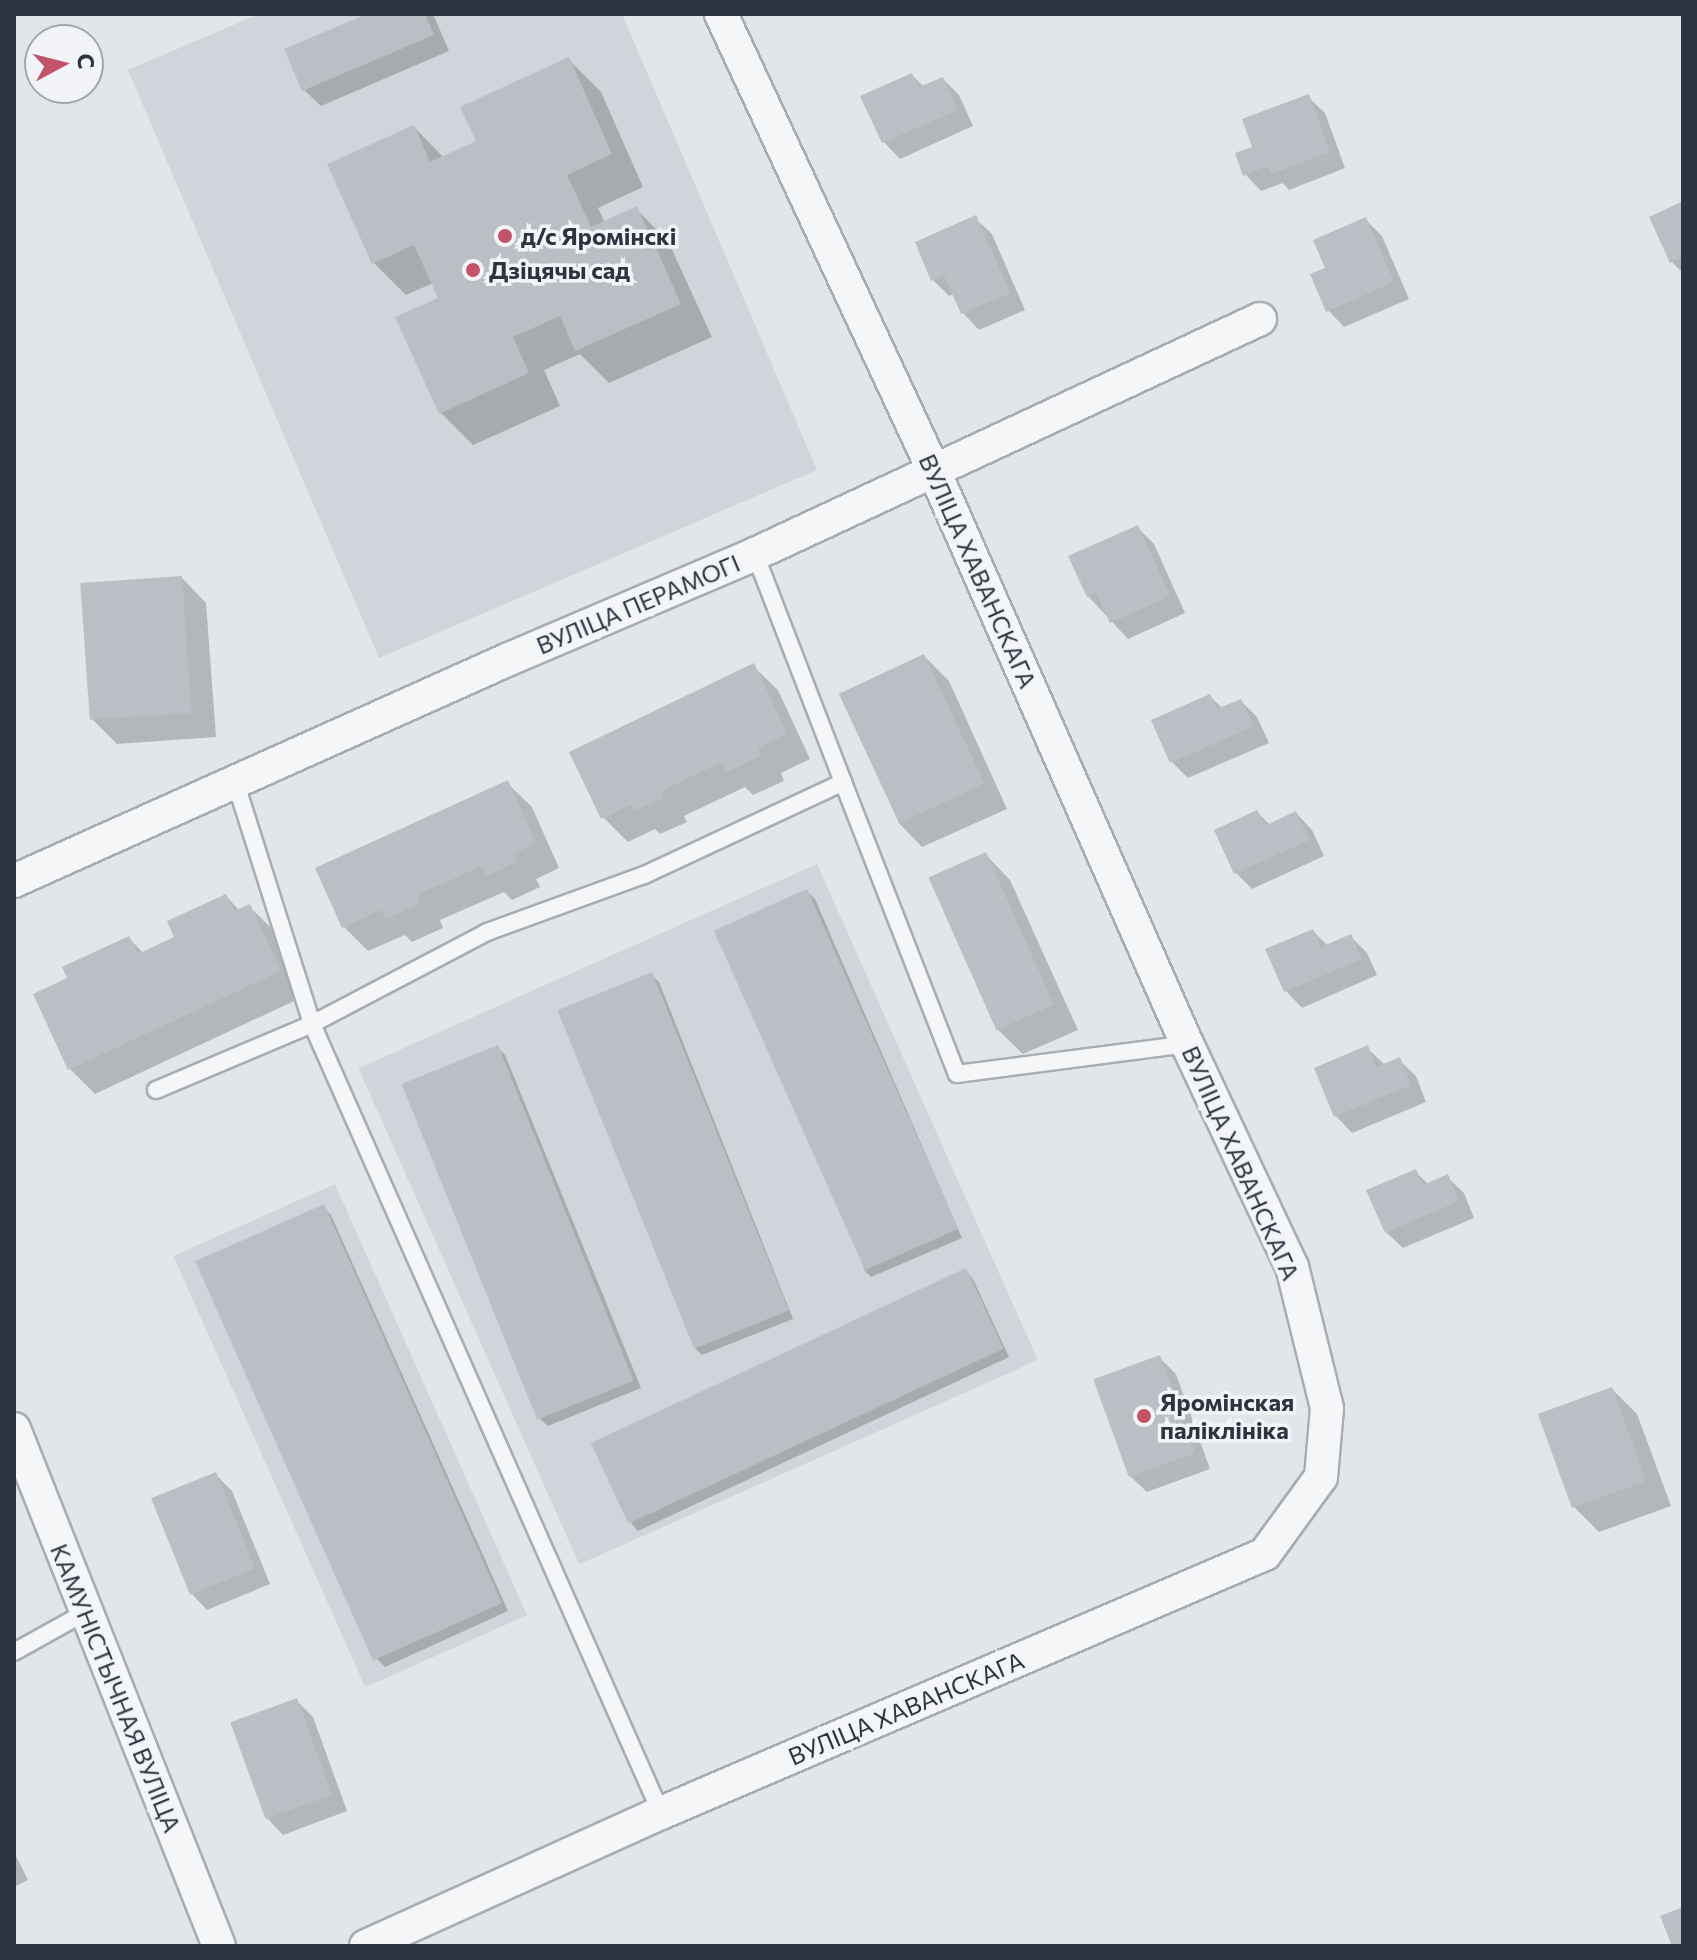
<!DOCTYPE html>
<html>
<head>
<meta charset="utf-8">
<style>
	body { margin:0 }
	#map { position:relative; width:1697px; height:1960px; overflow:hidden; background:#e2e5e9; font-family:Commissioner,sans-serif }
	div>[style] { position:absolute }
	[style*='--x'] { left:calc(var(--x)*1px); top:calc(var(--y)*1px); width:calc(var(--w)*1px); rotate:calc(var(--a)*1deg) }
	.built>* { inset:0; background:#d1d5db; transform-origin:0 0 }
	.shadow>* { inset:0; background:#0003 }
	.building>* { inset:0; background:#babfc6; transform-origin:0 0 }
	.roads { filter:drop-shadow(2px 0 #a8acb3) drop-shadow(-2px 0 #a8acb3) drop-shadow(0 2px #a8acb3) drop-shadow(0 -2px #a8acb3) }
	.service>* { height:16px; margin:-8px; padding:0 8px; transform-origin:8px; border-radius:8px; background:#f5f6f8 }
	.minor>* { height:32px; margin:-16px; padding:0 16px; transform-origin:16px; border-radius:16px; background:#f5f6f8 }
	.dots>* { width:22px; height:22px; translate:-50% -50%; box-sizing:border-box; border:4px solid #f2f4f7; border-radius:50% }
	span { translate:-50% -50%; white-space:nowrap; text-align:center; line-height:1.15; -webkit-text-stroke:7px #f2f4f7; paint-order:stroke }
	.poi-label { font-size:24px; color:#2c3440; font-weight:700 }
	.left { translate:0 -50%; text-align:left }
	.street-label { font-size:24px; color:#2c3440 }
	.frame { position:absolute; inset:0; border:16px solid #2c3440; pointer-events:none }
	.north { position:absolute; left:24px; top:24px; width:80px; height:80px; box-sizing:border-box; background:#f2f4f7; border:2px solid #a3a7ae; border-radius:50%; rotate:83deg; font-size:22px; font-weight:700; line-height:32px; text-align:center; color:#2c3440 }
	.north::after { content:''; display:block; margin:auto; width:28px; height:36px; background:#c35368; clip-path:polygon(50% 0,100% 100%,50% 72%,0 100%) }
</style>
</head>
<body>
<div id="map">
	<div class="built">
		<i style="clip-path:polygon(259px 14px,622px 14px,817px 470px,379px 658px,128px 70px)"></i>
		<i style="left:817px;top:864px;width:543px;height:502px;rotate:66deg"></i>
		<i style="left:335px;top:1184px;width:472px;height:177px;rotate:66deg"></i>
	</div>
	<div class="shadow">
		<i style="clip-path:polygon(372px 14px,433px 14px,449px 51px,321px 106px,304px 90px)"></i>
		<i style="clip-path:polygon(569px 60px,601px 92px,643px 187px,598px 208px,605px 223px,636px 209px,668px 241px,712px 337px,609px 383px,580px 354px,544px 370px,560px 406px,473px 445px,441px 413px,440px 299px,433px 283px,406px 295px,374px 263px,414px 127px,444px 158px,479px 142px)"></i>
		<i style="clip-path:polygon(912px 75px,924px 87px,943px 79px,959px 95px,973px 126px,900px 159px,884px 142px,863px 97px)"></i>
		<i style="clip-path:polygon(1308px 97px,1325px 113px,1345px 168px,1289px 190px,1283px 183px,1261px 191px,1245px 174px,1255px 148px)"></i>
		<i style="clip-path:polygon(1683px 204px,1683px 273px,1672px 262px)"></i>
		<i style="clip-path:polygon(975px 218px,992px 234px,1025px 310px,979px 330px,963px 313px,954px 294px,949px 296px,933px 280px)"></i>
		<i style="clip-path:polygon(1366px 220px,1382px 236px,1409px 299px,1344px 327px,1328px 310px,1327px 269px)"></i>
		<i style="clip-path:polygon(1137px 527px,1154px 544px,1185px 613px,1128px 639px,1088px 596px)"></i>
		<i style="clip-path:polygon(182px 578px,206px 603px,216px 737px,117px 744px,92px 719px)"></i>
		<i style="clip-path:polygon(924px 656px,949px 681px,1007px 809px,922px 847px,898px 822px)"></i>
		<i style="clip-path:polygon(753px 666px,778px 690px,810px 759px,781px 773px,784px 781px,753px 795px,745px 787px,684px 816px,687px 822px,660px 834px,655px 829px,628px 842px,603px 817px)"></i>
		<i style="clip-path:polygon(1210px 696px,1223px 709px,1241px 701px,1257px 717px,1269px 743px,1188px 778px,1172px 762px)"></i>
		<i style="clip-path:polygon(507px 783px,532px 807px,559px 868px,536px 879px,540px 887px,512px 900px,504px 892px,440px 920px,443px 928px,412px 942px,405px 935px,368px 951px,344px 927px)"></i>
		<i style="clip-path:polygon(1257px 812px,1270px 825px,1296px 813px,1312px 830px,1324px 856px,1252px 889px,1236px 873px)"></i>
		<i style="clip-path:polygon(986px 855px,1010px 880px,1078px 1030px,1023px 1054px,998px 1030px)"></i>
		<i style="clip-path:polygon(807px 891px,815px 899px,962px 1238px,871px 1277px,864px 1270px)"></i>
		<i style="clip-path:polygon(226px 896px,240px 911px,249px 906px,274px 931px,305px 996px,95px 1094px,70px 1069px,70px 979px,129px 938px,144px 954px,177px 938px)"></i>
		<i style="clip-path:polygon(1313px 931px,1328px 946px,1351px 937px,1367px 953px,1377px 975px,1302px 1008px,1286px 991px)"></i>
		<i style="clip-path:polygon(651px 974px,659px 982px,793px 1319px,702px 1355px,694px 1347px)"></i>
		<i style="clip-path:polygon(497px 1047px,505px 1055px,641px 1388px,548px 1426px,540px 1419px)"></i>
		<i style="clip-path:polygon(1367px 1048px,1384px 1064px,1399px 1060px,1416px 1076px,1426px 1102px,1352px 1133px,1336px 1116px,1317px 1069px)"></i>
		<i style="clip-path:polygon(1415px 1171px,1429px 1185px,1447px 1177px,1464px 1193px,1474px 1218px,1403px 1248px,1386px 1232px)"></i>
		<i style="clip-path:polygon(323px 1207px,331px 1215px,508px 1611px,385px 1667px,377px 1659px,199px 1263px)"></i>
		<i style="clip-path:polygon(965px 1271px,973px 1279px,1009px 1357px,638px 1531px,631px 1523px)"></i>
		<i style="clip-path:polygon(1160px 1358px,1176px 1374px,1210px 1469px,1147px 1492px,1130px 1476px)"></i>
		<i style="clip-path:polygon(1612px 1389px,1637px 1414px,1671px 1506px,1599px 1532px,1574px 1507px)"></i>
		<i style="clip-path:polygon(216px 1475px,232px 1491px,270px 1584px,207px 1610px,191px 1593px)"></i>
		<i style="clip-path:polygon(296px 1700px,313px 1717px,347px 1811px,283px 1835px,267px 1818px)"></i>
		<i style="clip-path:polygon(14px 1852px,28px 1880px,14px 1887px)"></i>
	</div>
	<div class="building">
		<i style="clip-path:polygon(367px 14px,425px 14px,434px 35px,302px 91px,284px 49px)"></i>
		<i style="clip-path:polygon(569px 57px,612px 154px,567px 175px,591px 227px,637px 206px,681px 304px,575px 351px,560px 316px,513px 337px,529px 373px,439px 414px,395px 317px,438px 298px,414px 245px,372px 264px,327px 164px,414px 125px,430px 162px,476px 141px,460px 107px)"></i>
		<i style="clip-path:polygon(912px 73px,919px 87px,943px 77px,958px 110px,882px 143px,860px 96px)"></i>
		<i style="clip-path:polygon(1309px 94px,1330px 152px,1271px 174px,1268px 166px,1243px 176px,1235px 153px,1252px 147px,1242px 119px)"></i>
		<i style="clip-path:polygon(1683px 201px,1683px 257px,1670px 263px,1649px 217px)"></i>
		<i style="clip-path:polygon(976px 215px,1010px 293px,961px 314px,944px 275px,931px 281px,915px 242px)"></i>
		<i style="clip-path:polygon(1366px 217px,1394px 282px,1326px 312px,1310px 274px,1325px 268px,1313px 240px)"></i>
		<i style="clip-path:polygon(1138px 525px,1170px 596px,1110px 623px,1096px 593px,1087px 597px,1068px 556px)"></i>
		<i style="left:182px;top:576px;width:137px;height:102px;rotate:86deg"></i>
		<i style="left:924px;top:654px;width:143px;height:94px;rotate:65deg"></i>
		<i style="clip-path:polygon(754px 663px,787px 734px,758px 748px,761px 756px,727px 772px,722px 762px,661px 791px,663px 797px,634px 811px,631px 805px,601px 819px,569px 752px)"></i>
		<i style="clip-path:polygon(1210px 694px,1217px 709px,1241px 699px,1254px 726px,1170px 763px,1151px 720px)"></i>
		<i style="clip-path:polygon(508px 780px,536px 843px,513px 854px,517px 862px,486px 876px,482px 866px,417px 895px,420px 903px,386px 919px,381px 910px,342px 928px,315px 868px)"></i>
		<i style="clip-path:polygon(1257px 810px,1265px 826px,1296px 811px,1309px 840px,1234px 874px,1214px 830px)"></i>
		<i style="left:986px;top:852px;width:167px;height:63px;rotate:66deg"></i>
		<i style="left:807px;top:889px;width:372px;height:102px;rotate:66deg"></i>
		<i style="clip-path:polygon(226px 894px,234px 911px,250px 904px,281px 971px,68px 1070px,33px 994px,67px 978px,62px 967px,129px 936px,138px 954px,174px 937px,167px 921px)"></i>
		<i style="clip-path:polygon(1313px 929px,1321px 947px,1351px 934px,1362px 959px,1284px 992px,1265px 949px)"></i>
		<i style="left:652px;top:972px;width:365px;height:102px;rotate:68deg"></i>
		<i style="left:498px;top:1045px;width:362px;height:104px;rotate:68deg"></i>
		<i style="clip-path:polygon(1368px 1045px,1376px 1067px,1400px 1057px,1411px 1085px,1334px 1117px,1314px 1068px)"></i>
		<i style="clip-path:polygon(1416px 1169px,1423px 1185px,1448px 1174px,1459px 1201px,1385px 1233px,1366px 1190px)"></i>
		<i style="left:324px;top:1204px;width:437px;height:141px;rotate:66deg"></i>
		<i style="left:966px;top:1268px;width:89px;height:414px;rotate:65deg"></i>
		<i style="left:1160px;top:1355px;width:104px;height:71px;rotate:70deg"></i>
		<i style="left:1612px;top:1387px;width:100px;height:79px;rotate:70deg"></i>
		<i style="left:216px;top:1472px;width:104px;height:70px;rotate:68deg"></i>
		<i style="left:297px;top:1698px;width:103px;height:71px;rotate:70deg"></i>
		<i style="clip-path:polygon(1683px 1907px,1683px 1946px,1672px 1946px,1660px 1916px)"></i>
	</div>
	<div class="roads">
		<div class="service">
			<i style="--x:235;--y:781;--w:255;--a:72.4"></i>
			<i style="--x:312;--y:1024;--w:863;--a:66.14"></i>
			<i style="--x:843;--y:782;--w:313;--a:68.7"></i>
			<i style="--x:957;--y:1074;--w:232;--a:-7.4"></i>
			<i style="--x:156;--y:1090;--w:169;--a:-22.9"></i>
			<i style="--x:312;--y:1024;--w:198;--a:-27.7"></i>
			<i style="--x:487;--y:932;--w:167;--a:-20"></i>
			<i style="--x:644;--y:875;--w:220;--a:-25"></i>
			<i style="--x:843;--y:782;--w:244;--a:-111.1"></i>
			<i style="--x:14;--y:1652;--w:82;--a:-29.1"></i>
		</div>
		<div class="minor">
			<i style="--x:14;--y:881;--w:540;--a:-24.15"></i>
			<i style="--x:507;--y:660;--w:270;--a:-23.1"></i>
			<i style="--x:755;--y:554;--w:557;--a:-24.95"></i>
			<i style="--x:14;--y:1429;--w:556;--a:68.37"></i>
			<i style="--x:366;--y:1946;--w:324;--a:-24.3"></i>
			<i style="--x:661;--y:1813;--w:657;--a:-23.21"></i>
			<i style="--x:1265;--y:1554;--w:95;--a:-54"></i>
			<i style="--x:1321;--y:1477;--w:69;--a:-85"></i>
			<i style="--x:1327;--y:1408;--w:145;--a:-103.9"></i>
			<i style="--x:1292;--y:1267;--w:246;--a:-115.2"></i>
			<i style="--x:1187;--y:1044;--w:626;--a:-113.82"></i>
			<i style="--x:934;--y:471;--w:504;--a:-114.99"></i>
		</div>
	</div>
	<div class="dots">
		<i style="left:505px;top:236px;background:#c35368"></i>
		<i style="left:473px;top:270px;background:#c35368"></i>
		<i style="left:1144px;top:1416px;background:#c35368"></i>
	</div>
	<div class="poi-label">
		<span class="left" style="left:521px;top:236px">д/с Яромінскі</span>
		<span class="left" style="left:489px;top:270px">Дзіцячы сад</span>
		<span class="left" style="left:1160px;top:1416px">Яромінская<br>паліклініка</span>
	</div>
	<div class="street-label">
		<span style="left:978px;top:571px;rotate:66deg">ВУЛІЦА ХАВАНСКАГА</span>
		<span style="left:638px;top:604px;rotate:-23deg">ВУЛІЦА ПЕРАМОГІ</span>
		<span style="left:1241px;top:1163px;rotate:66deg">ВУЛІЦА ХАВАНСКАГА</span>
		<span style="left:116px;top:1688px;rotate:68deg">КАМУНІСТЫЧНАЯ ВУЛІЦА</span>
		<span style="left:906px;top:1708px;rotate:-23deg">ВУЛІЦА ХАВАНСКАГА</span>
	</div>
	<div class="frame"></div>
	<div class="north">С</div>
</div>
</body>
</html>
